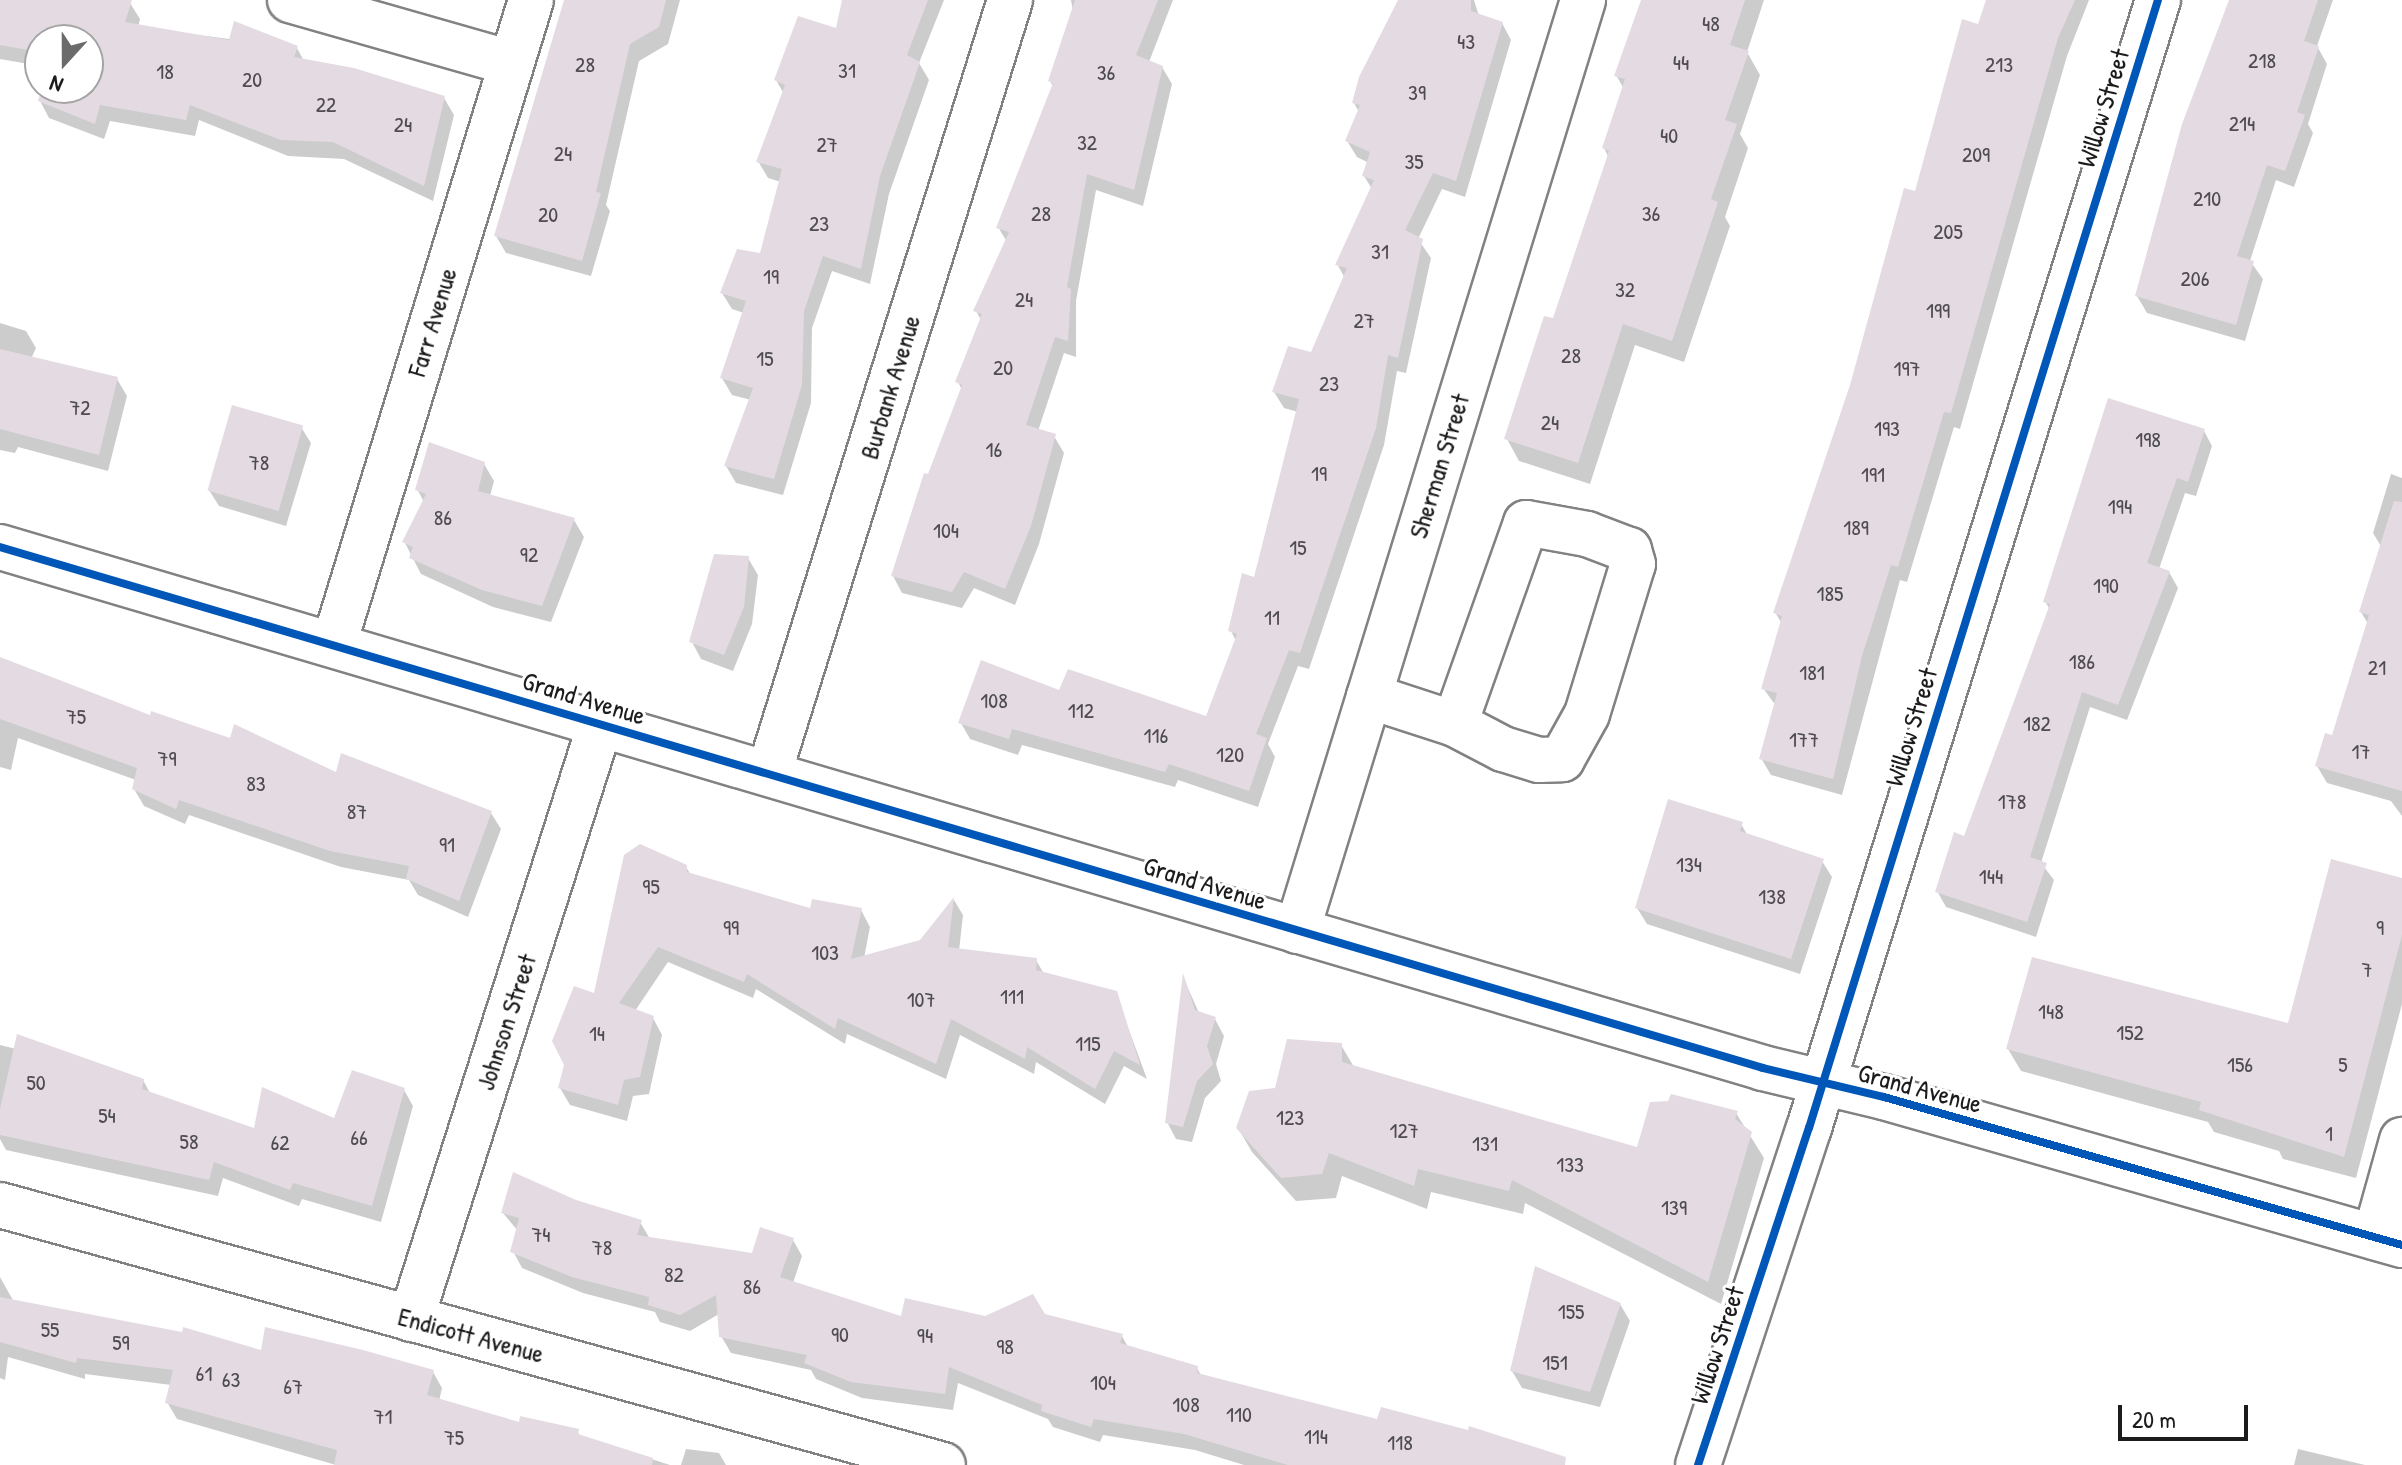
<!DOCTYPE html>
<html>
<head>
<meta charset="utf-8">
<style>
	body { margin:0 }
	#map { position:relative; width:2402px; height:1465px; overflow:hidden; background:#fff; font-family:"Patrick Hand",sans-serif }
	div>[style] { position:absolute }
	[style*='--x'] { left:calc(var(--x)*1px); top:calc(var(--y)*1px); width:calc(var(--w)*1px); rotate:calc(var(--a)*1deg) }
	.shadow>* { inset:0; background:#0003 }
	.building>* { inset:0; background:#e4dbe2; transform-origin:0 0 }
	.roads { filter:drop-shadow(2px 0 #828282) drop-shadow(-2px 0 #828282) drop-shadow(0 2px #828282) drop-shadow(0 -2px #828282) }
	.minor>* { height:44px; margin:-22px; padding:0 22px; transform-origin:22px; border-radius:22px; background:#fff }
	.cycleway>* { height:8px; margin:-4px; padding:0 4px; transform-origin:4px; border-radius:4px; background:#0057b8 }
	span { translate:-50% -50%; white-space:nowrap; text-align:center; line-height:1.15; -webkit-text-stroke:6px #fff; paint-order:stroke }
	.number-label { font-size:22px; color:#4e4c4e }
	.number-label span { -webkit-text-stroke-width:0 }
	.street-label { font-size:26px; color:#1c1c1c }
	.north { position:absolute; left:24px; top:24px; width:80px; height:80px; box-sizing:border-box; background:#fff; border:2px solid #a4a4a4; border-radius:50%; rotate:201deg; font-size:22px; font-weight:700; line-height:32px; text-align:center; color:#1c1c1c }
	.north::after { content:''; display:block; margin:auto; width:28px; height:36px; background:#6b6b6b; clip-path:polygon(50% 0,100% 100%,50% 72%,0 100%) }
	.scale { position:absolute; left:2118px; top:1405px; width:130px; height:36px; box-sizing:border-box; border:4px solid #1c1c1c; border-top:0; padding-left:10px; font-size:24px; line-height:28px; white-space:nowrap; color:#1c1c1c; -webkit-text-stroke:6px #fff; paint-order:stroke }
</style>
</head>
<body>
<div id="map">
	<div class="shadow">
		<i style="clip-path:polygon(0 0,121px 0,130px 3px,140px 19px,138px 27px,297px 48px,304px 61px,444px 98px,454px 115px,433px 201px,344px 159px,288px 156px,199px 120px,195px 136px,110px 121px,104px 139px,49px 118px,40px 101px,44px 88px,88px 88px,88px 40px,40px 40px,40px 66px,0 59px)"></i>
		<i style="clip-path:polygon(567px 0,680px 0,668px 44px,639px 61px,606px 205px,610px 211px,591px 276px,506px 253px,496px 236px)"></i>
		<i style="clip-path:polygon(844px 0,944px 0,919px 63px,929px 80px,889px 194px,870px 284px,832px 271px,812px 328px,811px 403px,783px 495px,736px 483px,726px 466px,751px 400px,732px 395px,722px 378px,744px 313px,732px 309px,722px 293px,761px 255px,781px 182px,768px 178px,758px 161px,784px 94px,776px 80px,837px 31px)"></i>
		<i style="clip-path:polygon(1071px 0,1173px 0,1149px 62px,1162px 67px,1172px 84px,1143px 206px,1096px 190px,1076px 301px,1076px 357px,1064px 353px,1038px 431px,1054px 436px,1064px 453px,1039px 544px,1015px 605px,974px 588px,962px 608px,902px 593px,893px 576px,962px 390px,958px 382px,981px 320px,976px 311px,1007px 242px,998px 227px,1054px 88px,1050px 81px,1073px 11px)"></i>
		<i style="clip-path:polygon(1400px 0,1474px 0,1479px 16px,1502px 23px,1511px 40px,1465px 197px,1442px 189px,1418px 239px,1431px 258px,1406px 373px,1397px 371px,1384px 445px,1309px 669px,1298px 666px,1268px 744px,1275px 757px,1258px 807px,1178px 780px,1175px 787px,1022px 745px,1018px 755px,970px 739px,961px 723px,1061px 693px,1207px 718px,1236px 641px,1231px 631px,1256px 580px,1298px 412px,1284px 408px,1274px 392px,1312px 354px,1345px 278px,1337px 264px,1372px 189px,1364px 176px,1369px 163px,1357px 157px,1347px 141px,1359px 112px,1354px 103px)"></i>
		<i style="clip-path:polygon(1643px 0,1764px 0,1747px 52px,1760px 75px,1740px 134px,1748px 148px,1725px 217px,1730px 226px,1684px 362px,1635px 345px,1590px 484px,1519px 461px,1507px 439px,1554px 321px,1609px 158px,1604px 148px,1624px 89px,1616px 75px)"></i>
		<i style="clip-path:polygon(1988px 0,2089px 0,2067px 56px,1960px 429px,1954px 427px,1907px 582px,1900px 580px,1842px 795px,1771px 775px,1761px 758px,1776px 706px,1763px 688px,1782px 624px,1775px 612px,1916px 193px)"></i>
		<i style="clip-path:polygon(2232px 0,2333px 0,2317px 46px,2327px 64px,2308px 124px,2313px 133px,2294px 187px,2276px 180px,2250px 261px,2263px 279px,2245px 341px,2147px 313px,2137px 296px)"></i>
		<i style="clip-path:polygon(0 323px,26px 331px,36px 348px,31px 359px,117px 379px,127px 396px,108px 471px,18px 447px,15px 453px,0 450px)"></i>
		<i style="clip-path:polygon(301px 427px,311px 443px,286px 526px,219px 506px,209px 490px)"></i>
		<i style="clip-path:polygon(2204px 431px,2212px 446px,2196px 496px,2185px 493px,2159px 569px,2169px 572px,2178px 588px,2127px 720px,2090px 707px,2041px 863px,2054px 880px,2036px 937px,1946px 907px,1937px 891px,1966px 838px,2050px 610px,2045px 601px)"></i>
		<i style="clip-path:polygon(484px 464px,494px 481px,490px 496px,574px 520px,584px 537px,551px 622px,493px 607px,421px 574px,404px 541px,424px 502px,417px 489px)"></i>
		<i style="clip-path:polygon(2391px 474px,2402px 478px,2402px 816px,2391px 801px,2327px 783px,2317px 766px,2333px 737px,2368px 624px,2361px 612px,2382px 548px,2373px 533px)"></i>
		<i style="clip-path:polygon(748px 558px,758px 575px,752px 624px,733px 671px,701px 659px,692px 642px)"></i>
		<i style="clip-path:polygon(0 659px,151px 718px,338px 775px,491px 813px,501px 829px,468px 917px,418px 895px,409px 880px,341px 867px,189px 815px,185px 824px,144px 806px,134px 789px,136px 780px,18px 738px,11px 770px,0 767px)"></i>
		<i style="clip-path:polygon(1741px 824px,1748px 836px,1822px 861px,1832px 877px,1800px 974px,1647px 924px,1637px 908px)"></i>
		<i style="clip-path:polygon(686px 867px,691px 875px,811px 910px,861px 910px,870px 927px,864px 958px,921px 941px,954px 900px,963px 915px,959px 951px,1036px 960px,1044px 974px,1115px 992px,1147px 1079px,1124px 1066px,1105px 1104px,1036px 1062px,1034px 1074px,960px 1035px,946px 1079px,847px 1034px,845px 1044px,756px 989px,753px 998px,668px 962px,635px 1011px,653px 1018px,662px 1035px,649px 1094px,633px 1096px,627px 1121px,570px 1105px,560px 1088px,595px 996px)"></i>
		<i style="clip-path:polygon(2402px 880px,2402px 1004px,2356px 1178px,2283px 1159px,2279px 1151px,2214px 1132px,2208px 1122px,2021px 1071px,2008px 1049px,2289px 1025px)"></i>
		<i style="clip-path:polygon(1184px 979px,1199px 1013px,1215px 1019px,1224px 1036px,1216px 1064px,1221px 1081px,1205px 1098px,1192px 1142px,1176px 1139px,1167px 1122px)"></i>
		<i style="clip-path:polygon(0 1045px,143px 1080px,151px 1095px,256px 1131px,336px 1120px,404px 1090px,413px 1106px,381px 1222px,302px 1199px,299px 1206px,223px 1178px,218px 1196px,6px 1150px,0 1139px)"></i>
		<i style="clip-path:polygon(1341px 1045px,1354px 1067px,1638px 1149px,1736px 1113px,1764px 1158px,1721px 1304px,1525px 1203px,1523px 1214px,1431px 1192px,1427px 1209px,1342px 1176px,1336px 1198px,1296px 1201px,1252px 1152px,1238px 1128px,1276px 1090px)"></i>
		<i style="clip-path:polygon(575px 1202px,640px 1222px,650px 1239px,753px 1256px,793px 1240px,802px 1256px,793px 1283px,902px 1318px,1043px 1316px,1122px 1336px,1128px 1347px,1197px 1368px,1202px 1377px,1535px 1465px,1244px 1465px,1195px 1450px,1103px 1435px,1100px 1442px,1053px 1427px,1048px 1419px,958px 1383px,953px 1410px,862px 1398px,816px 1379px,811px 1370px,731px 1353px,721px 1336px,719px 1314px,690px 1331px,660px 1322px,655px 1312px,583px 1293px,522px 1268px,513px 1251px,518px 1231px,503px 1213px)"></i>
		<i style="clip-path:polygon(0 1277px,14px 1302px,262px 1352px,433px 1372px,442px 1388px,439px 1401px,520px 1424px,577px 1431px,580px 1436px,670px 1465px,336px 1465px,177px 1419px,167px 1402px,171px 1385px,85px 1374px,85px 1379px,8px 1357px,5px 1380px,0 1378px)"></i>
		<i style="clip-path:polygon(1620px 1304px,1630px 1321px,1600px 1407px,1522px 1388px,1512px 1371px)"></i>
		<i style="clip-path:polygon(686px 1449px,719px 1453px,726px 1465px,681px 1465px)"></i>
		<i style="clip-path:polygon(2298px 1449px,2365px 1465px,2294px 1465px)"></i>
	</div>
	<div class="building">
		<i style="clip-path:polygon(0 0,132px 0,125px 22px,229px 40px,234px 21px,298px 46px,294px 57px,354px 68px,445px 96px,424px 186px,333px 142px,281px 140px,190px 105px,186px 120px,100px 105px,95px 124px,38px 101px,42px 88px,88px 88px,88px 40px,40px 40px,40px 52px,0 45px)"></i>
		<i style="clip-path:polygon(564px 0,666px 0,659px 27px,630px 44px,596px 192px,601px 193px,582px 261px,494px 236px)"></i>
		<i style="clip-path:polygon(842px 0,928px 0,907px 55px,920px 62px,880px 176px,861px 269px,823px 256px,804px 311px,802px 385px,774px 479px,724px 466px,753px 388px,720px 378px,746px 301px,720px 293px,737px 249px,760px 253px,782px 169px,756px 162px,785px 85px,774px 80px,798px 16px,836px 28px)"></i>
		<i style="clip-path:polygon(1075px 0,1158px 0,1136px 55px,1163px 66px,1134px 190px,1087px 174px,1067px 287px,1071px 289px,1068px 341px,1055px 337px,1026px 425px,1056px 434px,1031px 526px,1005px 589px,964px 572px,952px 592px,891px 576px,924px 473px,928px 474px,962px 385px,955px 382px,982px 314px,973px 311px,1009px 232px,996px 228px,1053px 83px,1048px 81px)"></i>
		<i style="clip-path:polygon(1398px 0,1471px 0,1471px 11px,1503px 22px,1456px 181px,1433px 173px,1405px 230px,1423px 239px,1398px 358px,1388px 355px,1376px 428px,1300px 653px,1289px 650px,1256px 734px,1267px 738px,1249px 791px,1169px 764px,1165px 772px,1012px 729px,1009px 739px,958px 723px,981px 660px,1059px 690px,1068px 669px,1206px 716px,1237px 634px,1228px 631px,1242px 573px,1254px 577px,1299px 399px,1272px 392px,1288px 346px,1311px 352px,1347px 268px,1335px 265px,1374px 180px,1362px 176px,1370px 152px,1345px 141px,1360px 105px,1352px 103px,1359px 77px)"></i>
		<i style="clip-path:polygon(1641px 0,1745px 0,1730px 45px,1749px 51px,1725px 120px,1737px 124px,1711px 199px,1718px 202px,1672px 341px,1623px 324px,1578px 463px,1504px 439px,1544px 316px,1553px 318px,1609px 151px,1602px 148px,1625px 79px,1614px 76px)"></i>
		<i style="clip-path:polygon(1986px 0,2075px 0,2058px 38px,1951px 413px,1944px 412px,1898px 567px,1891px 565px,1862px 656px,1833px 779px,1759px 759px,1777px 693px,1761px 689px,1782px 616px,1773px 613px,1850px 385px,1904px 188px,1915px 191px,1962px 19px,1978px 24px)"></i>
		<i style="clip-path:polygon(2229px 0,2318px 0,2304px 41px,2319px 46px,2297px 112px,2305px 115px,2285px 171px,2267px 165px,2237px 256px,2254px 261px,2236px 325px,2135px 296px,2182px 124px)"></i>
		<i style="clip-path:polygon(0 349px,118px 377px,99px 455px,0 429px)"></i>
		<i style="clip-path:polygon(2108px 398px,2205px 429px,2188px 482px,2177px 478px,2147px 563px,2170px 571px,2118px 705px,2082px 692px,2030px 857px,2047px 863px,2027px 922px,1935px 892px,1954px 832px,1964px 836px,2050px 604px,2043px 602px)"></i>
		<i style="left:232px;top:405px;width:74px;height:89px;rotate:16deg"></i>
		<i style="clip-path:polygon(429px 442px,485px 462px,478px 491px,575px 518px,542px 606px,482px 590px,409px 558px,413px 547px,402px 542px,426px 494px,415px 490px)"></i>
		<i style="clip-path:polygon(2394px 501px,2402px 502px,2402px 791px,2315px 766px,2325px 733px,2332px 735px,2369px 615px,2359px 612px)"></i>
		<i style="clip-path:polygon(714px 554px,749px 556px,744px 607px,724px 655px,689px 642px)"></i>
		<i style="clip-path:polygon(0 657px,150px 715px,151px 711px,230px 738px,234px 724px,336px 772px,341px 753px,492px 811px,459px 901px,406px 879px,409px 866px,330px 851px,179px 800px,176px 809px,132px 789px,137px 768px,0 719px)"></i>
		<i style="clip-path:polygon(1668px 799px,1743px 822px,1740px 831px,1824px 859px,1791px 959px,1635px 908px)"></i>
		<i style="clip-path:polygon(640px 844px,687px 865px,687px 872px,810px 908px,812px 899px,862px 908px,851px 959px,920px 940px,954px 897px,948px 947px,1037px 958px,1036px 970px,1117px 991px,1140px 1065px,1114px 1051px,1095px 1089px,1027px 1047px,1025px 1059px,951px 1019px,936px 1064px,838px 1018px,835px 1029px,747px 974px,744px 982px,658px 947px,619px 1003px,654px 1016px,640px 1077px,624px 1080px,618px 1105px,558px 1088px,564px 1065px,552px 1041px,574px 986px,594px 993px,624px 855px)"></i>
		<i style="clip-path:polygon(2331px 859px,2402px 878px,2402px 935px,2344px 1157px,2199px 1110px,2201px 1102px,2006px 1049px,2032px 957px,2288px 1023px)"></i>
		<i style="clip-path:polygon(1183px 973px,1195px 1010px,1216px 1017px,1207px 1046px,1213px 1064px,1197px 1081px,1183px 1127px,1165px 1123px)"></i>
		<i style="clip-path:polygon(17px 1034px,144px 1079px,142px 1089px,254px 1128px,262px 1087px,334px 1118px,352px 1070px,405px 1088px,372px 1206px,293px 1183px,290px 1190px,214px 1162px,209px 1180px,0 1135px,0 1109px)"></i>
		<i style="clip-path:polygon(1287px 1039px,1342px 1043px,1342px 1062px,1637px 1147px,1650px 1102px,1668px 1101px,1671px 1094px,1738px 1111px,1735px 1119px,1752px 1132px,1708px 1282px,1512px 1180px,1509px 1191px,1418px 1169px,1414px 1186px,1329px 1153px,1322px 1174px,1281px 1178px,1236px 1128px,1249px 1091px,1275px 1088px)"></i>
		<i style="clip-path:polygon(513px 1172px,576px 1200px,642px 1220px,637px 1235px,752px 1253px,760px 1227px,794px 1238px,780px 1277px,901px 1316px,905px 1298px,985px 1316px,1033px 1294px,1045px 1314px,1123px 1334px,1120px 1343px,1198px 1366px,1197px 1373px,1377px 1419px,1381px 1407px,1468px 1430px,1469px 1426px,1566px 1457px,1565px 1465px,1288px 1465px,1184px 1434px,1094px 1419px,1091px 1427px,1041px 1411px,1042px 1405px,949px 1367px,945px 1394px,851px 1382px,804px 1363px,807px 1355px,719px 1337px,716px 1295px,680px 1315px,648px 1305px,649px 1297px,572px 1277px,510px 1252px,519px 1218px,501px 1213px)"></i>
		<i style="clip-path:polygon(1535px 1266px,1621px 1303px,1590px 1392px,1510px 1371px)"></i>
		<i style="clip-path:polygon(0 1297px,182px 1332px,183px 1327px,261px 1350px,265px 1327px,363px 1350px,434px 1370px,427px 1395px,519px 1422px,520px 1416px,579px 1429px,578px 1434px,653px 1458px,652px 1465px,334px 1465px,337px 1450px,165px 1403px,173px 1370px,77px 1358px,76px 1363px,0 1342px)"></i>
	</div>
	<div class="roads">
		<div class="minor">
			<i style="--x:290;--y:0;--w:230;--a:15.9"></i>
			<i style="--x:0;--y:547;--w:1838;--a:16.46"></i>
			<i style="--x:1763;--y:1068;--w:124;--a:13.5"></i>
			<i style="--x:1884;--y:1097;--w:539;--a:15.95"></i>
			<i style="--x:334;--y:644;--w:673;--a:-72.99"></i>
			<i style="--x:1369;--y:696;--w:90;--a:18"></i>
			<i style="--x:1455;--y:724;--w:54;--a:27.5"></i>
			<i style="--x:1503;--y:749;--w:38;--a:17"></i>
			<i style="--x:1539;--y:760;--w:23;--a:-2"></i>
			<i style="--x:1562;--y:759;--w:51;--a:-60.9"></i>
			<i style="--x:1587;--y:714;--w:157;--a:-73"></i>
			<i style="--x:1633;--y:564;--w:15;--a:-106"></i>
			<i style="--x:1629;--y:550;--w:45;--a:-159.1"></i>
			<i style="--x:1587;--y:534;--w:62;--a:-169.8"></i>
			<i style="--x:1526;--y:523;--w:213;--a:109.5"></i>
			<i style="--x:769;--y:773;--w:810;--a:-72.68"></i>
			<i style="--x:1297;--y:931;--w:974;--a:-72.92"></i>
			<i style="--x:0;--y:1205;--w:978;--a:15.41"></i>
			<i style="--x:2375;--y:1237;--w:101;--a:-74.4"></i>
			<i style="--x:411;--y:1319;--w:623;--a:-72.35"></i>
			<i style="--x:1698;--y:1465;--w:355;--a:-71.8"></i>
			<i style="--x:1809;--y:1128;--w:1181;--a:-72.81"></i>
		</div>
	</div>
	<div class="cycleway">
		<i style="--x:0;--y:547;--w:1838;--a:16.46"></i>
		<i style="--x:1763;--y:1068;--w:124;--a:13.5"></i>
		<i style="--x:1884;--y:1097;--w:539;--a:15.95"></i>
		<i style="--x:1698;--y:1465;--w:355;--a:-71.8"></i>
		<i style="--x:1809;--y:1128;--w:1181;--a:-72.81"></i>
	</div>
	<div class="number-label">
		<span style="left:1711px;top:24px">48</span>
		<span style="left:1466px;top:42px">43</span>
		<span style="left:2262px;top:61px">218</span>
		<span style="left:1681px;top:63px">44</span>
		<span style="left:585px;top:65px">28</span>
		<span style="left:1999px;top:65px">213</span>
		<span style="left:847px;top:71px">31</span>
		<span style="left:165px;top:72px">18</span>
		<span style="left:1106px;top:73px">36</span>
		<span style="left:252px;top:80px">20</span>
		<span style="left:1417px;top:93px">39</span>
		<span style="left:326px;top:105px">22</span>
		<span style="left:2242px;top:124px">214</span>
		<span style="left:403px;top:125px">24</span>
		<span style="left:1669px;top:136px">40</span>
		<span style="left:1087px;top:143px">32</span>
		<span style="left:827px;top:145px">27</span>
		<span style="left:563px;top:154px">24</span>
		<span style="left:1976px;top:155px">209</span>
		<span style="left:1414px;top:162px">35</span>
		<span style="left:2207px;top:199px">210</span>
		<span style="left:1041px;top:214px">28</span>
		<span style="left:1651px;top:214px">36</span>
		<span style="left:548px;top:215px">20</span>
		<span style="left:819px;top:224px">23</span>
		<span style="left:1948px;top:232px">205</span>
		<span style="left:1380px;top:252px">31</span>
		<span style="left:771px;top:277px">19</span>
		<span style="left:2195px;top:279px">206</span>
		<span style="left:1625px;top:290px">32</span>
		<span style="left:1024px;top:300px">24</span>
		<span style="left:1938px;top:311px">199</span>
		<span style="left:1364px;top:321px">27</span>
		<span style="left:1571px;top:356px">28</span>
		<span style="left:765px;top:359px">15</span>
		<span style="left:1003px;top:368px">20</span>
		<span style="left:1907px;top:369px">197</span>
		<span style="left:1329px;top:384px">23</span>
		<span style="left:80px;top:408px">72</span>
		<span style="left:1550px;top:423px">24</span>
		<span style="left:1887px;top:429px">193</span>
		<span style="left:2148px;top:440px">198</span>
		<span style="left:994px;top:450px">16</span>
		<span style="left:259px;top:463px">78</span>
		<span style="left:1319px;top:474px">19</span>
		<span style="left:1873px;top:475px">191</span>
		<span style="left:2120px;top:507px">194</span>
		<span style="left:443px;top:518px">86</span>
		<span style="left:1856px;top:528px">189</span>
		<span style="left:946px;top:531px">104</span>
		<span style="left:1298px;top:548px">15</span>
		<span style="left:529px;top:555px">92</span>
		<span style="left:2106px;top:586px">190</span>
		<span style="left:1830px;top:594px">185</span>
		<span style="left:1272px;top:618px">11</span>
		<span style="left:2082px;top:662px">186</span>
		<span style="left:2377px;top:668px">21</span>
		<span style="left:1812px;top:673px">181</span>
		<span style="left:994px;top:701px">108</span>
		<span style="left:1081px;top:711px">112</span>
		<span style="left:76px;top:717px">75</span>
		<span style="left:2037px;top:724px">182</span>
		<span style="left:1156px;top:736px">116</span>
		<span style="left:1804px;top:740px">177</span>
		<span style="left:2361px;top:752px">17</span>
		<span style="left:1230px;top:755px">120</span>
		<span style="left:167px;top:759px">79</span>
		<span style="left:256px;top:784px">83</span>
		<span style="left:2012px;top:802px">178</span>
		<span style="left:357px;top:812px">87</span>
		<span style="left:447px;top:845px">91</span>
		<span style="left:1689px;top:865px">134</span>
		<span style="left:1991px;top:877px">144</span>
		<span style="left:651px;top:887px">95</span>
		<span style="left:1772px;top:897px">138</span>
		<span style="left:731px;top:928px">99</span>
		<span style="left:2380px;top:928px">9</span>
		<span style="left:825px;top:953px">103</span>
		<span style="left:2367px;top:970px">7</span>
		<span style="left:1012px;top:997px">111</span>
		<span style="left:921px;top:1000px">107</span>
		<span style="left:2051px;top:1012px">148</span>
		<span style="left:2130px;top:1033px">152</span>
		<span style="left:597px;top:1034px">14</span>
		<span style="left:1088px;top:1044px">115</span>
		<span style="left:2240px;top:1065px">156</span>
		<span style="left:2343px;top:1065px">5</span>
		<span style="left:36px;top:1083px">50</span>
		<span style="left:107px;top:1116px">54</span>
		<span style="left:1290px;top:1118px">123</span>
		<span style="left:1404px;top:1131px">127</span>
		<span style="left:2329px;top:1134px">1</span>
		<span style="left:359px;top:1138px">66</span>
		<span style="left:189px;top:1142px">58</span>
		<span style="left:280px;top:1143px">62</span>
		<span style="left:1485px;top:1144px">131</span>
		<span style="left:1570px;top:1165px">133</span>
		<span style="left:1674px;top:1208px">139</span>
		<span style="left:541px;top:1235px">74</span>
		<span style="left:602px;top:1248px">78</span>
		<span style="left:674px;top:1275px">82</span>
		<span style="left:752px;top:1287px">86</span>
		<span style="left:1571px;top:1312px">155</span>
		<span style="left:50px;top:1330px">55</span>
		<span style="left:840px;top:1335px">90</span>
		<span style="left:925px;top:1336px">94</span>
		<span style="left:121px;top:1343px">59</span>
		<span style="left:1005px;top:1347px">98</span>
		<span style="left:1555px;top:1363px">151</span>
		<span style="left:204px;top:1374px">61</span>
		<span style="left:231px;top:1380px">63</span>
		<span style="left:1103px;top:1383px">104</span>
		<span style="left:293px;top:1387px">67</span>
		<span style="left:1186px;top:1405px">108</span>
		<span style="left:1239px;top:1415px">110</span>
		<span style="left:383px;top:1417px">71</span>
		<span style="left:1316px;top:1437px">114</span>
		<span style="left:454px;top:1438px">75</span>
		<span style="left:1400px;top:1443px">118</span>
	</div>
	<div class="street-label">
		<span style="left:2103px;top:108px;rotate:-73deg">Willow Street</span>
		<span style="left:432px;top:322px;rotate:-73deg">Farr Avenue</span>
		<span style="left:890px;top:387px;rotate:-73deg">Burbank Avenue</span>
		<span style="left:1439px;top:466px;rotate:-73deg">Sherman Street</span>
		<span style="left:584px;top:698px;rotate:17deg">Grand Avenue</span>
		<span style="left:1911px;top:727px;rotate:-73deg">Willow Street</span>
		<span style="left:1205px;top:883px;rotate:17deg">Grand Avenue</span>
		<span style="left:506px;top:1022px;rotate:-72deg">Johnson Street</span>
		<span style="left:1920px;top:1088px;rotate:15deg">Grand Avenue</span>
		<span style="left:471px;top:1335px;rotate:15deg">Endicott Avenue</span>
		<span style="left:1717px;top:1345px;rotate:-72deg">Willow Street</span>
	</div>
	<div class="north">N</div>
	<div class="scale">20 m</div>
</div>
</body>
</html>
